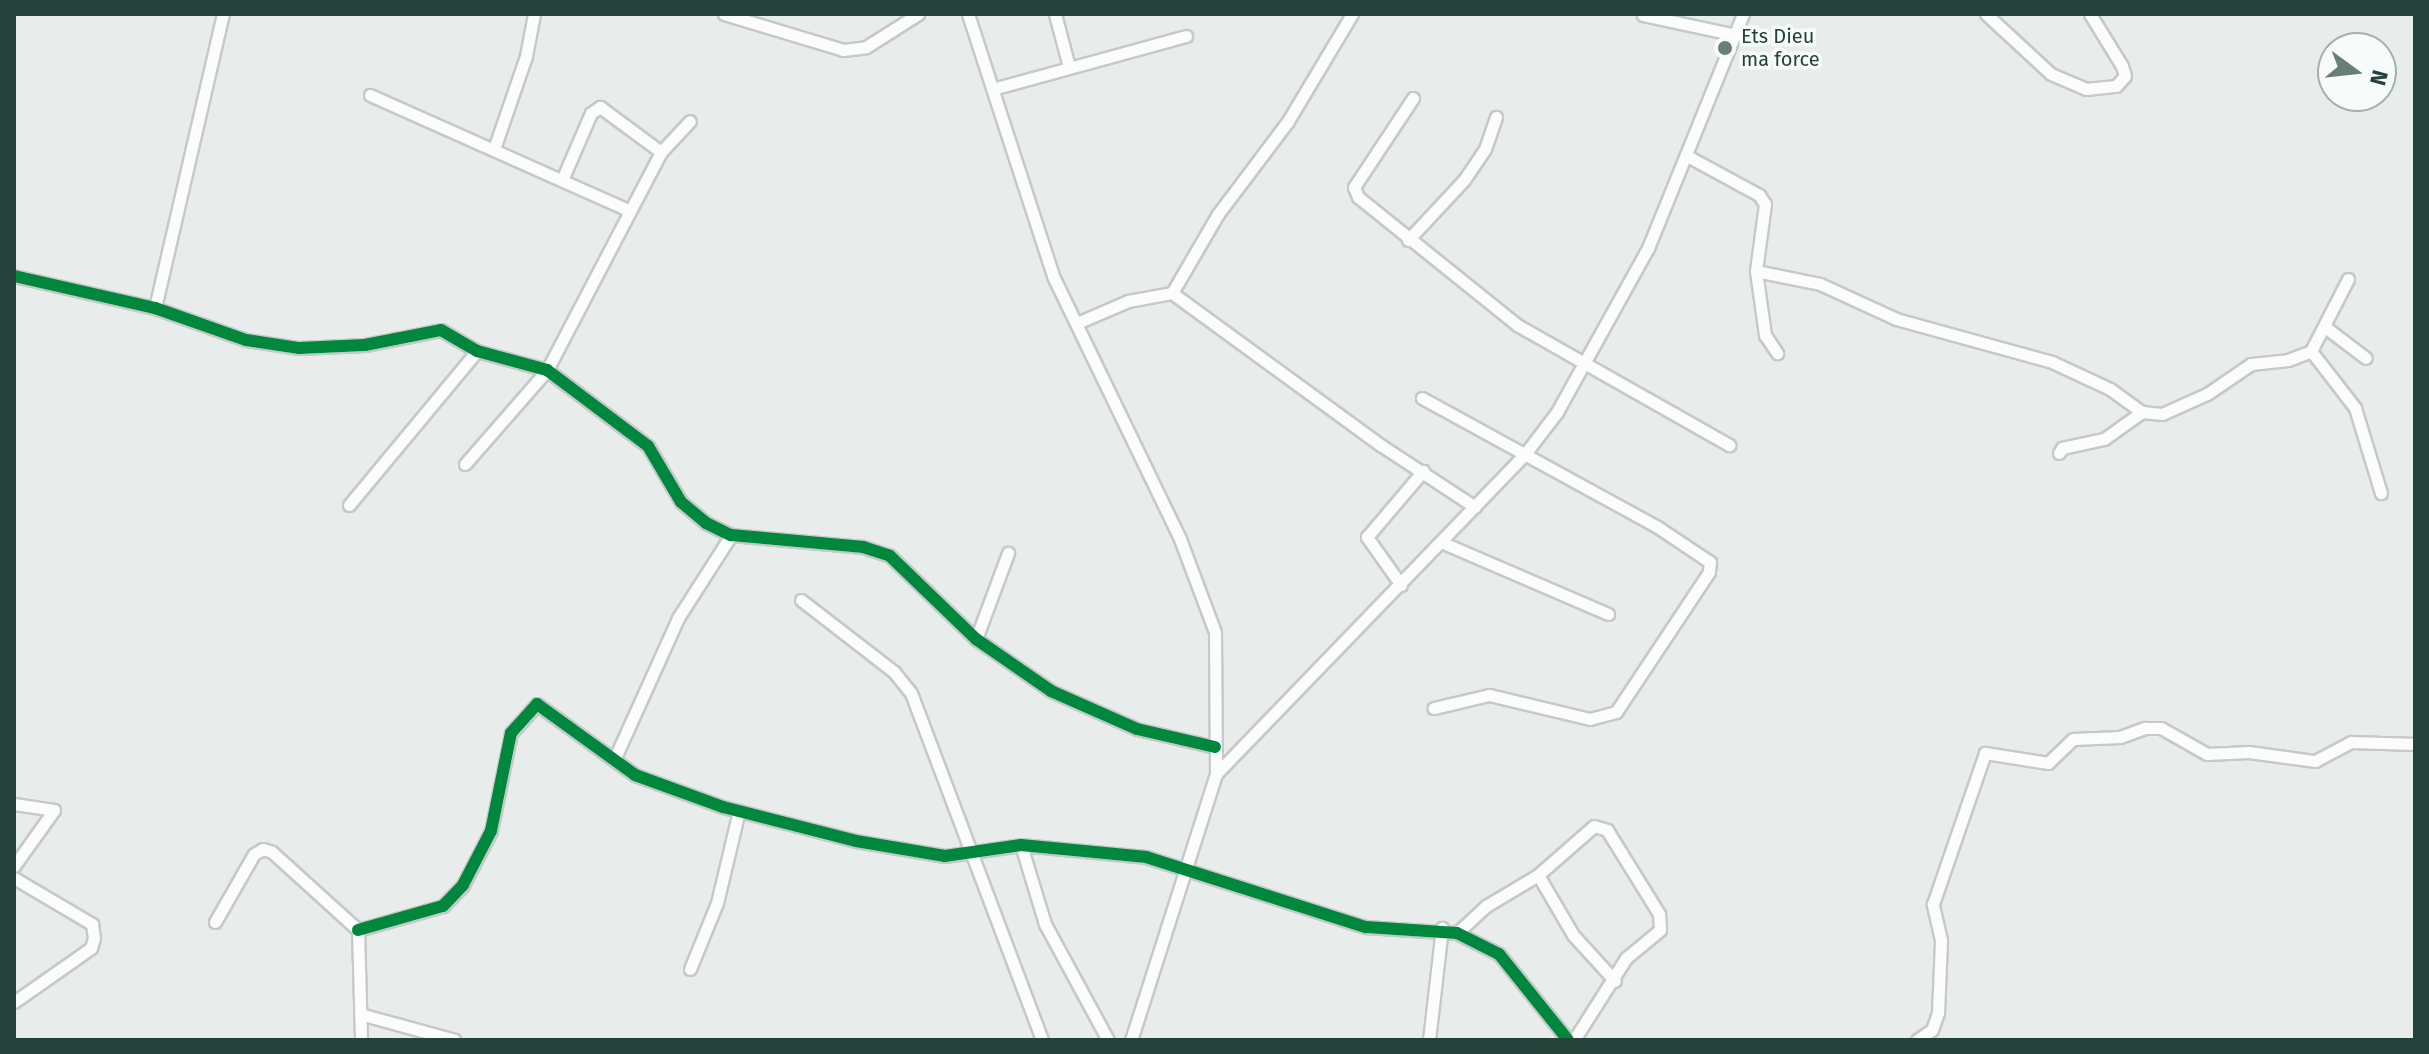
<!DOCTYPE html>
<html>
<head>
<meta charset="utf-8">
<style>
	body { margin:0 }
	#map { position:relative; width:2429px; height:1054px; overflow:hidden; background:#e8edeb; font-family:"Fira Sans",sans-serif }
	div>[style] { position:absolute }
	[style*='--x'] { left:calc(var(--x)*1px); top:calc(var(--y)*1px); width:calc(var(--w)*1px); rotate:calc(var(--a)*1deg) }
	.roads { filter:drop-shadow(2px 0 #c5cac8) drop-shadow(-2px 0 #c5cac8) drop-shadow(0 2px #c5cac8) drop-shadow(0 -2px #c5cac8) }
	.minor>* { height:11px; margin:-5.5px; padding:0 5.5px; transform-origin:5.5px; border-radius:5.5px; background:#fcfcfc }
	.cycleway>* { height:12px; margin:-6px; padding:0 6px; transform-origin:6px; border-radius:6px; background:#00873e }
	.dots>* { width:22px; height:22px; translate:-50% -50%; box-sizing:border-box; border:4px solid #f7fbf9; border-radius:50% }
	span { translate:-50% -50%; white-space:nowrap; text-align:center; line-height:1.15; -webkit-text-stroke:7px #f7fbf9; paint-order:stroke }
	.poi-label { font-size:20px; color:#24423a }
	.left { translate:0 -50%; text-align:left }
	.frame { position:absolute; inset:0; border:16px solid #24423a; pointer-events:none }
	.north { position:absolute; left:2317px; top:32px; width:80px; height:80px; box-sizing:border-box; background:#f7fbf9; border:2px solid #a3b1ad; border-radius:50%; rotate:105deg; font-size:22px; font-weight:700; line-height:32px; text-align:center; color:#24423a }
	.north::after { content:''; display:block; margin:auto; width:28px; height:36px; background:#697e78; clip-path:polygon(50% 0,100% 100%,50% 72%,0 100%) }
</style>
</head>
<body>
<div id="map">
	<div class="roads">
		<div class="minor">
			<i style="--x:724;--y:14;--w:124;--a:16.8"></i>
			<i style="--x:843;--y:50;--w:23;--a:-7"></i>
			<i style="--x:866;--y:47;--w:62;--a:-32.4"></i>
			<i style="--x:968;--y:14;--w:275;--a:72"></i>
			<i style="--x:1053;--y:276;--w:292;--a:64.2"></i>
			<i style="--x:1180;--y:539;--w:99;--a:69.4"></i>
			<i style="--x:1215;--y:632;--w:142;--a:89.6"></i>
			<i style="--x:1216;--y:774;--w:279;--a:107.7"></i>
			<i style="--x:1055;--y:14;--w:55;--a:75.2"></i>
			<i style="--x:1986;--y:14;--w:88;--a:42.7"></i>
			<i style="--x:2051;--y:74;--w:38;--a:23"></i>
			<i style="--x:2086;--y:89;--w:30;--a:-6"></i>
			<i style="--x:2116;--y:86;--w:13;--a:-48"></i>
			<i style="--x:2125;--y:76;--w:10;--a:-107"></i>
			<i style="--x:2122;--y:66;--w:61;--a:-121.6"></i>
			<i style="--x:1643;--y:15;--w:95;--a:12.1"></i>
			<i style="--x:996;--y:88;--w:197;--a:-15.3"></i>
			<i style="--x:370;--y:95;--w:282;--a:24"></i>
			<i style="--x:1413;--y:98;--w:107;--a:123.5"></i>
			<i style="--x:1354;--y:187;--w:11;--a:68"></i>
			<i style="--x:1358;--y:197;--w:204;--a:38.8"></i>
			<i style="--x:1517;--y:325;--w:244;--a:29.5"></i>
			<i style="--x:494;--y:149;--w:98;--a:-71"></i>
			<i style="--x:526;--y:56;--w:43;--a:-79.2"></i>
			<i style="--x:1689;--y:157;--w:80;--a:28.5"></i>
			<i style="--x:1759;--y:195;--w:11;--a:56"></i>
			<i style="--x:1765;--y:204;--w:68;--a:97.7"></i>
			<i style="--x:1756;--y:271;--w:65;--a:82"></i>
			<i style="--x:1765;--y:335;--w:22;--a:56"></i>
			<i style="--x:562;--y:180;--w:73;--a:-66.6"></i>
			<i style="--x:591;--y:113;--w:11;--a:-34"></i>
			<i style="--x:600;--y:107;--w:76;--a:36.4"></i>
			<i style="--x:1408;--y:240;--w:82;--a:-47"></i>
			<i style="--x:1464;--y:180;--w:37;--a:-56"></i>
			<i style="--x:1485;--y:149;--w:34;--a:-71"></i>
			<i style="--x:1756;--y:271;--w:65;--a:11.5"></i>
			<i style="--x:1820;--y:284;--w:84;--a:24.7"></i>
			<i style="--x:1896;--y:319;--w:162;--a:15.4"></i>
			<i style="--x:2052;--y:362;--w:64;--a:25"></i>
			<i style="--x:2110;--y:389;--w:39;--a:36"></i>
			<i style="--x:2142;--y:412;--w:20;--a:6"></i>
			<i style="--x:2162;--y:414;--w:49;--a:-24"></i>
			<i style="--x:2207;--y:394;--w:53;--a:-34.3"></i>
			<i style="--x:2251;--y:364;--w:37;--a:-6"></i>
			<i style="--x:2288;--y:360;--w:25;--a:-21"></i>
			<i style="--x:2311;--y:351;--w:81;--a:-62.8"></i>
			<i style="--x:14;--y:276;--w:145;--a:12.8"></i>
			<i style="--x:155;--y:308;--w:96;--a:19.4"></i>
			<i style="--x:246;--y:340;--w:54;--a:8.6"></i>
			<i style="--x:299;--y:348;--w:66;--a:-2.6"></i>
			<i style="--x:365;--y:345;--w:77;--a:-11.2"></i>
			<i style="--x:441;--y:330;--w:42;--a:30.3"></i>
			<i style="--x:477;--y:351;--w:73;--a:15.2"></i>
			<i style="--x:547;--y:370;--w:126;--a:37"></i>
			<i style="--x:648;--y:446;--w:65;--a:59.5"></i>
			<i style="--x:681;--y:502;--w:33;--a:40"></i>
			<i style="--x:706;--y:523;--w:28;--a:26"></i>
			<i style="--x:731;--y:535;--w:133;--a:5.2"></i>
			<i style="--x:863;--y:547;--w:28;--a:18"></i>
			<i style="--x:890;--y:556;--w:120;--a:44"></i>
			<i style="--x:976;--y:639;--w:91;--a:34.7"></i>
			<i style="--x:1051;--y:691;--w:94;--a:23.8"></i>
			<i style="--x:1137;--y:729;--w:80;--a:13"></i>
			<i style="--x:1172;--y:293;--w:260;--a:36.1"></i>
			<i style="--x:1382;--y:446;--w:111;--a:33.3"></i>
			<i style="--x:155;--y:308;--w:302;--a:-77"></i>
			<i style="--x:1077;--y:323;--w:56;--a:-23.3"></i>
			<i style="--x:1128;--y:301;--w:45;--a:-10.3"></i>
			<i style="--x:1172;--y:293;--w:91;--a:-59.8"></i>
			<i style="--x:1218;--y:214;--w:116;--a:-53"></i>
			<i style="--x:1288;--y:121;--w:125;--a:-59.1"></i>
			<i style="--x:2325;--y:327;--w:51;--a:37.1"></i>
			<i style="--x:2311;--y:351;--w:72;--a:52.3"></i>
			<i style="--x:2355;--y:408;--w:89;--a:73"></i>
			<i style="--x:1422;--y:398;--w:267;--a:28.7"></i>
			<i style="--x:1656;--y:526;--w:65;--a:33.7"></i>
			<i style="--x:1710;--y:562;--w:10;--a:96"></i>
			<i style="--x:1709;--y:572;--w:168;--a:123.6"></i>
			<i style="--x:1616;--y:712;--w:27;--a:165"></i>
			<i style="--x:1590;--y:719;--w:104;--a:-166.6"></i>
			<i style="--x:1489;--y:695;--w:57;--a:166.7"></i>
			<i style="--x:2059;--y:453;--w:6;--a:-59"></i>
			<i style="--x:2062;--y:448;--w:43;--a:-12.1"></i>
			<i style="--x:2104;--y:439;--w:47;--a:-35.4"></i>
			<i style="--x:465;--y:464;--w:125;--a:-48.9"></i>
			<i style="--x:547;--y:370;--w:246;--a:-62.4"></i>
			<i style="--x:661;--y:152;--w:42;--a:-46.9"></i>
			<i style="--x:349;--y:505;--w:200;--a:-50.3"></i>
			<i style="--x:1441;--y:542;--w:182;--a:23.3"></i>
			<i style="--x:1401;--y:585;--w:59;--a:-125.3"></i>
			<i style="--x:1367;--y:537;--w:87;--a:-49.7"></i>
			<i style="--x:801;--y:600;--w:118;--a:37.7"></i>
			<i style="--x:894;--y:672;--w:27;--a:51"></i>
			<i style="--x:911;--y:693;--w:371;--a:69.3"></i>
			<i style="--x:976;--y:639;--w:92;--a:-69.6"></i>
			<i style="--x:614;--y:760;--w:156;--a:-65.7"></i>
			<i style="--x:678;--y:618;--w:98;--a:-57.4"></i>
			<i style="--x:1216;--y:774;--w:445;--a:-46"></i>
			<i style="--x:1525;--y:454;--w:53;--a:-52.7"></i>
			<i style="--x:1557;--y:412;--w:188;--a:-61"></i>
			<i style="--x:1648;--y:248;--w:253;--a:-67.9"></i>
			<i style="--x:14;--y:804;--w:40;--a:8.5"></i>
			<i style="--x:54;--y:810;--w:69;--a:125.5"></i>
			<i style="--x:1021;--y:845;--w:83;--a:73.1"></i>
			<i style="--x:1045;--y:924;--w:132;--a:61.5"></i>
			<i style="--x:1538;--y:875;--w:69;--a:59.7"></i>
			<i style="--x:1573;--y:935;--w:62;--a:47.6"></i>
			<i style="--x:14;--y:878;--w:91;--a:30.5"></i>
			<i style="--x:92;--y:924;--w:14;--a:82"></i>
			<i style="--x:94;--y:938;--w:10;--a:107"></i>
			<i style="--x:91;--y:948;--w:94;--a:145"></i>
			<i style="--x:215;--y:922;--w:78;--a:-60.2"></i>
			<i style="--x:254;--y:854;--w:10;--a:-29"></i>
			<i style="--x:263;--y:849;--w:9;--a:18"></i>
			<i style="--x:272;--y:852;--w:116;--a:42.2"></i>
			<i style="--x:358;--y:930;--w:110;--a:88.4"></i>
			<i style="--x:358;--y:930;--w:88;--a:-15.8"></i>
			<i style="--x:443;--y:906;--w:29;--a:-46"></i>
			<i style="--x:463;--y:885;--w:61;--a:-62.6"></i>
			<i style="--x:491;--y:831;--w:100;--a:-78.5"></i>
			<i style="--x:511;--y:733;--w:39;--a:-48"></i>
			<i style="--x:537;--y:704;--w:121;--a:35.9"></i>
			<i style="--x:635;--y:775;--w:94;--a:20"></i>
			<i style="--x:723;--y:807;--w:137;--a:14.3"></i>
			<i style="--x:856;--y:841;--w:90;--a:9.6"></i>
			<i style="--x:945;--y:856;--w:77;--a:-8.2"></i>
			<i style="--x:1021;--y:845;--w:126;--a:5.5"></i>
			<i style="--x:1146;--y:857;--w:231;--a:17.7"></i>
			<i style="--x:1366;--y:927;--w:91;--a:3.8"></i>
			<i style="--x:1457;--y:933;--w:47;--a:26.6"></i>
			<i style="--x:1499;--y:954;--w:110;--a:51.3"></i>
			<i style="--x:1457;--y:933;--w:40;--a:-43"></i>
			<i style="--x:1486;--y:906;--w:61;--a:-30.8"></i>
			<i style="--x:1538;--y:875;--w:74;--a:-41.2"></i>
			<i style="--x:1594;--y:826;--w:14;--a:17"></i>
			<i style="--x:1607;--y:830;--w:99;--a:58.2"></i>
			<i style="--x:1659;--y:914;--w:16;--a:86"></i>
			<i style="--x:1660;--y:930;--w:44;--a:140.5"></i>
			<i style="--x:1626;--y:958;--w:97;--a:122.4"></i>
			<i style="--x:690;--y:969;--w:71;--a:-67.8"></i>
			<i style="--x:717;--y:903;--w:95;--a:-76.6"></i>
			<i style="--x:360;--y:1014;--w:98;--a:15.3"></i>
			<i style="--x:1429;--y:1040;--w:113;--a:-83.4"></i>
			<i style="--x:1917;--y:1040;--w:18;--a:-34"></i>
			<i style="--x:1932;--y:1030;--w:18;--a:-71"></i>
			<i style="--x:1938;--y:1013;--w:73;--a:-87.6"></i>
			<i style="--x:1941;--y:940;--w:37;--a:-103"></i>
			<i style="--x:1933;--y:904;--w:160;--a:-71"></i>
			<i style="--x:1985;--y:753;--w:64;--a:9"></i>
			<i style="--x:2048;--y:763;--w:35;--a:-44"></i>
			<i style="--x:2073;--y:739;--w:47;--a:-2.4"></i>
			<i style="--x:2120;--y:737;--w:27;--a:-20"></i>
			<i style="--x:2145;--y:728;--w:16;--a:0"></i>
			<i style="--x:2161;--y:728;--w:53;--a:29.5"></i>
			<i style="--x:2207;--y:754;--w:42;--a:-2.7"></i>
			<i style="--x:2249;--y:752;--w:67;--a:7.8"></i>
			<i style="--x:2315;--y:761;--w:41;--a:-27.8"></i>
			<i style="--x:2351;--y:742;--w:64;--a:1.8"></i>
		</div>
	</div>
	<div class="cycleway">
		<i style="--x:14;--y:276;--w:145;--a:12.8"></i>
		<i style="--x:155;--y:308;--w:96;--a:19.4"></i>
		<i style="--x:246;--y:340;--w:54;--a:8.6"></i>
		<i style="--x:299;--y:348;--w:66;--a:-2.6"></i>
		<i style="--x:365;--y:345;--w:77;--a:-11.2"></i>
		<i style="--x:441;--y:330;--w:42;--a:30.3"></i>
		<i style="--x:477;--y:351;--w:73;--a:15.2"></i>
		<i style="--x:547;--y:370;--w:126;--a:37"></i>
		<i style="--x:648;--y:446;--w:65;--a:59.5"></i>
		<i style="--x:681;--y:502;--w:33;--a:40"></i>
		<i style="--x:706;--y:523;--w:28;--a:26"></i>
		<i style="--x:731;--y:535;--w:133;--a:5.2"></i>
		<i style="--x:863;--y:547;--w:28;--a:18"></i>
		<i style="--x:890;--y:556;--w:120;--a:44"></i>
		<i style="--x:976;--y:639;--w:91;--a:34.7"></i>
		<i style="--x:1051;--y:691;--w:94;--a:23.8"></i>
		<i style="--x:1137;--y:729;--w:80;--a:13"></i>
		<i style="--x:358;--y:930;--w:88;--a:-15.8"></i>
		<i style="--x:443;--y:906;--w:29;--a:-46"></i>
		<i style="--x:463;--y:885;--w:61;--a:-62.6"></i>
		<i style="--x:491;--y:831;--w:100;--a:-78.5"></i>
		<i style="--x:511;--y:733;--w:39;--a:-48"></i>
		<i style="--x:537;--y:704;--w:121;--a:35.9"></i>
		<i style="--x:635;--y:775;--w:94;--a:20"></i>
		<i style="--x:723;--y:807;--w:137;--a:14.3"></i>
		<i style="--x:856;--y:841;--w:90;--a:9.6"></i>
		<i style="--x:945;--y:856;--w:77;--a:-8.2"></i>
		<i style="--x:1021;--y:845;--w:126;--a:5.5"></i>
		<i style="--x:1146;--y:857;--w:231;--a:17.7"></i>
		<i style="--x:1366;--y:927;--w:91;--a:3.8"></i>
		<i style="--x:1457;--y:933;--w:47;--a:26.6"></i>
		<i style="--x:1499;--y:954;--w:110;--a:51.3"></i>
	</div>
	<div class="dots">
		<i style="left:1725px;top:48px;background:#697e78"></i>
	</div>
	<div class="poi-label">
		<span class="left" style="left:1741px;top:48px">Ets Dieu<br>ma force</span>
	</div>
	<div class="frame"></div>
	<div class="north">N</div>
</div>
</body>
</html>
